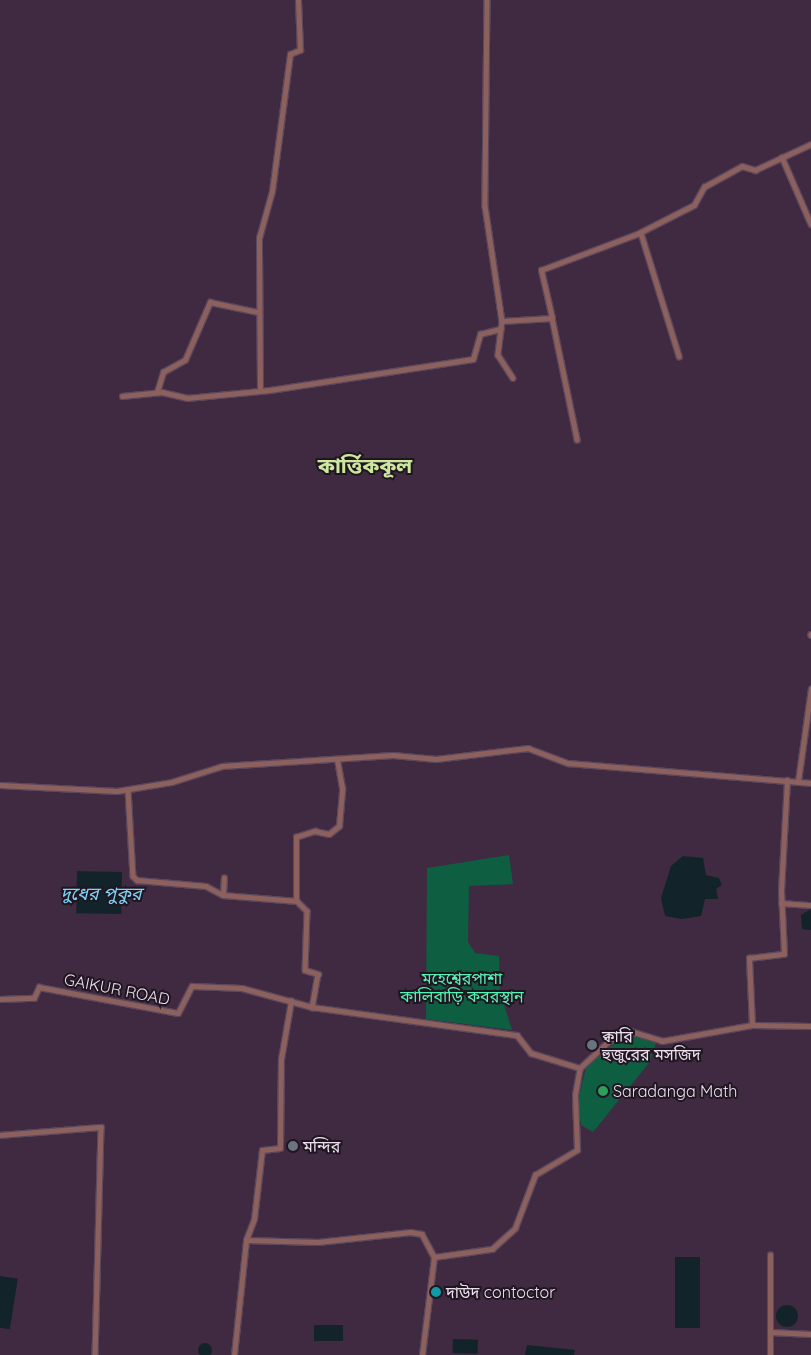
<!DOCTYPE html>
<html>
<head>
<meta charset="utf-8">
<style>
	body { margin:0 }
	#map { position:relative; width:811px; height:1355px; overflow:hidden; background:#3f2a41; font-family:Quicksand,"Noto Sans Bengali",sans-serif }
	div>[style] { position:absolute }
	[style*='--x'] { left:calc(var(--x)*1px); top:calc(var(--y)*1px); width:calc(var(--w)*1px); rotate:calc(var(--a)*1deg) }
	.green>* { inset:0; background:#0e5e41 }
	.water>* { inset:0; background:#13232a; transform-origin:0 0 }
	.round { border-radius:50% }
	.roads { filter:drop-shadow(1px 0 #5b475d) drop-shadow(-1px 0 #5b475d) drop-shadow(0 1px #5b475d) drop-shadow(0 -1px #5b475d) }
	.minor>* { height:4.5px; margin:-2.25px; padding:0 2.25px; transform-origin:2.25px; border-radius:2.25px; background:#8c605c }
	.dots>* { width:14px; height:14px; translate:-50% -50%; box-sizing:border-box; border:2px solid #201621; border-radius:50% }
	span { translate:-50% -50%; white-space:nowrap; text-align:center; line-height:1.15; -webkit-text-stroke:4px #201621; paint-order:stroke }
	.park-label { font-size:16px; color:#57f3b4 }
	.street-label { font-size:16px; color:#eddfee }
	.poi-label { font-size:16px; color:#eddfee }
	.left { translate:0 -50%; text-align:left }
	.water-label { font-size:18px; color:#7fd3f6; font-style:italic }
	.district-label { font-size:21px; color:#cde79d; font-weight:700 }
</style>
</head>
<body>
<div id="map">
	<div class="green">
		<i style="clip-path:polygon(509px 855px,513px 884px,469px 886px,468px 942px,475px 953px,499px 956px,500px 992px,512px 1030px,426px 1019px,427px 868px)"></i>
		<i style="clip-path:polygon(627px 1034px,656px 1043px,649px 1063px,593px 1132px,581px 1125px,577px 1104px,587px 1064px)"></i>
	</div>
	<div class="water">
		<i style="clip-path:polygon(683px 856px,703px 858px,706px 875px,719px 878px,722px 885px,716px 889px,718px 899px,705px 899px,701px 916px,682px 919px,665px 916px,661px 898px,671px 866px)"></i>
		<i style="left:122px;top:872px;width:42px;height:45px;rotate:91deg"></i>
		<i style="clip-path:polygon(811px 909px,811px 930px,802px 929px,801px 915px)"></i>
		<i style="left:675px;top:1257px;width:25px;height:71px"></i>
		<i style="left:0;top:1276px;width:18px;height:51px;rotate:9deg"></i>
		<i class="round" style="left:776px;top:1305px;width:22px;height:22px"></i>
		<i style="left:343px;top:1325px;width:16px;height:29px;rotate:90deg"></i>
		<i style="left:453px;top:1339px;width:25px;height:14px;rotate:2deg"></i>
		<i class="round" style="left:198px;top:1343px;width:14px;height:14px"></i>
		<i style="clip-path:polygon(527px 1345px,575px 1350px,574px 1355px,525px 1355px)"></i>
	</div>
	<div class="roads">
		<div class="minor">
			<i style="--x:487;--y:0;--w:206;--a:90.6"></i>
			<i style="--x:485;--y:206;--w:116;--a:81.6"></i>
			<i style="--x:502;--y:321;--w:34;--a:97"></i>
			<i style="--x:498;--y:355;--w:27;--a:57"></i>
			<i style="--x:782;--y:157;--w:73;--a:66.6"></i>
			<i style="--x:641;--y:233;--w:129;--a:72.8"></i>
			<i style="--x:552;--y:318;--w:49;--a:-102.9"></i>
			<i style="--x:541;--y:270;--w:103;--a:-20.6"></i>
			<i style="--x:637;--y:234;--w:64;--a:-27"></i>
			<i style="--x:694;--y:205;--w:21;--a:-61"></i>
			<i style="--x:704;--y:187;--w:43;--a:-28.9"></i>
			<i style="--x:742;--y:166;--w:14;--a:17"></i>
			<i style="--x:755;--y:170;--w:62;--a:-24.9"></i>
			<i style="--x:502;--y:321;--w:50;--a:-3.4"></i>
			<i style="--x:552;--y:318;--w:124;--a:78.3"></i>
			<i style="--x:260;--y:391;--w:153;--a:-90.4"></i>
			<i style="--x:259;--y:238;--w:49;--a:-74.5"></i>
			<i style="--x:272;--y:191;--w:138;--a:-82.5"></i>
			<i style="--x:290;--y:54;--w:11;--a:-22"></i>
			<i style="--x:300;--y:50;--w:50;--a:-92.3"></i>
			<i style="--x:157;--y:392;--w:21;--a:-73"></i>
			<i style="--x:163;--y:372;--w:25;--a:-29"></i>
			<i style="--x:185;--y:360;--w:63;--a:-66.7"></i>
			<i style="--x:210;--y:302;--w:49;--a:11.8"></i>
			<i style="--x:122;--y:396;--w:40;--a:-5.7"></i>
			<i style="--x:162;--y:392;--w:26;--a:13"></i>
			<i style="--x:187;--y:398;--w:83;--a:-5.5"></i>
			<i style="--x:270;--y:390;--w:205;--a:-8.7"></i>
			<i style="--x:473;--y:359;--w:26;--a:-74"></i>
			<i style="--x:480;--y:334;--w:21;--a:-14"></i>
			<i style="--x:811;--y:634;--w:1;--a:90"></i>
			<i style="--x:798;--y:781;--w:93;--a:-82"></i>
			<i style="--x:0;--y:785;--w:117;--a:2.9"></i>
			<i style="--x:117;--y:791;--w:56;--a:-9.3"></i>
			<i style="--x:172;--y:782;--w:52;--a:-17.7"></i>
			<i style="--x:222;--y:766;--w:171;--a:-3.7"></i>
			<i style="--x:393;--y:755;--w:43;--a:5.3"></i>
			<i style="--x:436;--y:759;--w:93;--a:-6.8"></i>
			<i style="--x:528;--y:748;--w:43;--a:20.6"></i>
			<i style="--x:568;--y:763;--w:244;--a:4.7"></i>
			<i style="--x:128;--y:790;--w:86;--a:86.7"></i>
			<i style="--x:133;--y:876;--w:6;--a:45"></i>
			<i style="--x:137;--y:880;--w:69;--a:5"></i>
			<i style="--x:206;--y:886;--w:19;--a:28"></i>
			<i style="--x:223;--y:895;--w:74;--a:4.6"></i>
			<i style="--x:297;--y:901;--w:14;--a:45"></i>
			<i style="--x:307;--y:911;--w:59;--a:91.9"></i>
			<i style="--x:305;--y:970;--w:14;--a:17"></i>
			<i style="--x:318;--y:974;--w:34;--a:100"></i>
			<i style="--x:223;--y:895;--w:17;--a:-87"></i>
			<i style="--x:296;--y:898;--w:61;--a:-90"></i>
			<i style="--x:296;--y:837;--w:20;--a:-18"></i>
			<i style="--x:315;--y:831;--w:14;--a:12"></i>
			<i style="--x:329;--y:834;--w:13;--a:-39"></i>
			<i style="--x:339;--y:826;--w:38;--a:-85"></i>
			<i style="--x:342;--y:788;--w:27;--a:-100"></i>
			<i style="--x:781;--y:903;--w:30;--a:4"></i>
			<i style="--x:0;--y:999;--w:34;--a:-2"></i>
			<i style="--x:34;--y:998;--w:12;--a:-66"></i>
			<i style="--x:39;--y:987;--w:141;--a:10.6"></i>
			<i style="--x:178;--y:1013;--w:30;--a:-63"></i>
			<i style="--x:192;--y:986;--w:50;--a:2.3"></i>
			<i style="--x:242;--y:988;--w:73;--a:15.2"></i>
			<i style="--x:312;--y:1007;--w:207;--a:7.8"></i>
			<i style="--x:517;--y:1035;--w:23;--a:52"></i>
			<i style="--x:531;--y:1053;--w:51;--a:17"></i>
			<i style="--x:752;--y:1025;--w:67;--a:-92.6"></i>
			<i style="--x:749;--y:958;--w:35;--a:-7"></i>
			<i style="--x:784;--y:954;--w:63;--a:-92.7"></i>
			<i style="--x:781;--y:891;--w:111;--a:-86.9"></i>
			<i style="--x:0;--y:1135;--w:101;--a:-4.5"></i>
			<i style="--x:101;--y:1127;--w:228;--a:91.5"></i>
			<i style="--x:246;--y:1240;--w:22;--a:-69"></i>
			<i style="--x:254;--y:1219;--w:69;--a:-83.4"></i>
			<i style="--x:262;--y:1150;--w:18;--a:-6"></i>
			<i style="--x:280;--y:1148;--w:89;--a:-89.4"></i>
			<i style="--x:281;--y:1059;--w:59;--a:-80.2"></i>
			<i style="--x:434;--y:1257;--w:59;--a:-7.9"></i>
			<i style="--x:492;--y:1249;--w:31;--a:-42"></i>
			<i style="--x:515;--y:1228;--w:57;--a:-69.3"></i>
			<i style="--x:535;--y:1175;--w:49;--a:-30.8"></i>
			<i style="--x:577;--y:1150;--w:55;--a:-92.1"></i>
			<i style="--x:575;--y:1095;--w:27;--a:-80"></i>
			<i style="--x:580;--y:1068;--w:38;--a:-43"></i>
			<i style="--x:608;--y:1042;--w:22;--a:-32"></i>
			<i style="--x:627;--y:1030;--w:37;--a:17"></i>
			<i style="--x:662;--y:1041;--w:91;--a:-10.1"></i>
			<i style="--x:752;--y:1025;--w:59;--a:1"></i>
			<i style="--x:770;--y:1332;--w:41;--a:2.8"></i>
			<i style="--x:234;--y:1355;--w:116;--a:-84"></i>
			<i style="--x:246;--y:1240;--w:72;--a:1.6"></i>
			<i style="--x:318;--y:1242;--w:93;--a:-6.2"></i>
			<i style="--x:410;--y:1232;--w:12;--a:9"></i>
			<i style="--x:422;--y:1234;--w:26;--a:62"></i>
			<i style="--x:422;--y:1355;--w:99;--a:-83"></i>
			<i style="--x:770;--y:1355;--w:100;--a:-90"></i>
		</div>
	</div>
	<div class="dots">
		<i style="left:592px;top:1045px;background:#6b7280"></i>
		<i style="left:603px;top:1091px;background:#2e9e5b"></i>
		<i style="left:293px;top:1146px;background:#6b7280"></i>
		<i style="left:436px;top:1292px;background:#0f9aa8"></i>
	</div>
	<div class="park-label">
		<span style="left:462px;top:987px">মহেশ্বেরপাশা<br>কালিবাড়ি কবরস্থান</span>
	</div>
	<div class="street-label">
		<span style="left:117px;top:989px;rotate:11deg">GAIKUR ROAD</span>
	</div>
	<div class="poi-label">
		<span class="left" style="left:602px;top:1045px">ক্বারি<br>হুজুরের মসজিদ</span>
		<span class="left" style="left:613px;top:1091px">Saradanga Math</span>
		<span class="left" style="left:303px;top:1146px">মন্দির</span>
		<span class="left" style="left:446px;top:1292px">দাউদ contoctor</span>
	</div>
	<div class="water-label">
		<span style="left:101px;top:894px">দুধের পুকুর</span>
	</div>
	<div class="district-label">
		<span style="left:365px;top:465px">কার্ত্তিককূল</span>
	</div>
</div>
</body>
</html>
